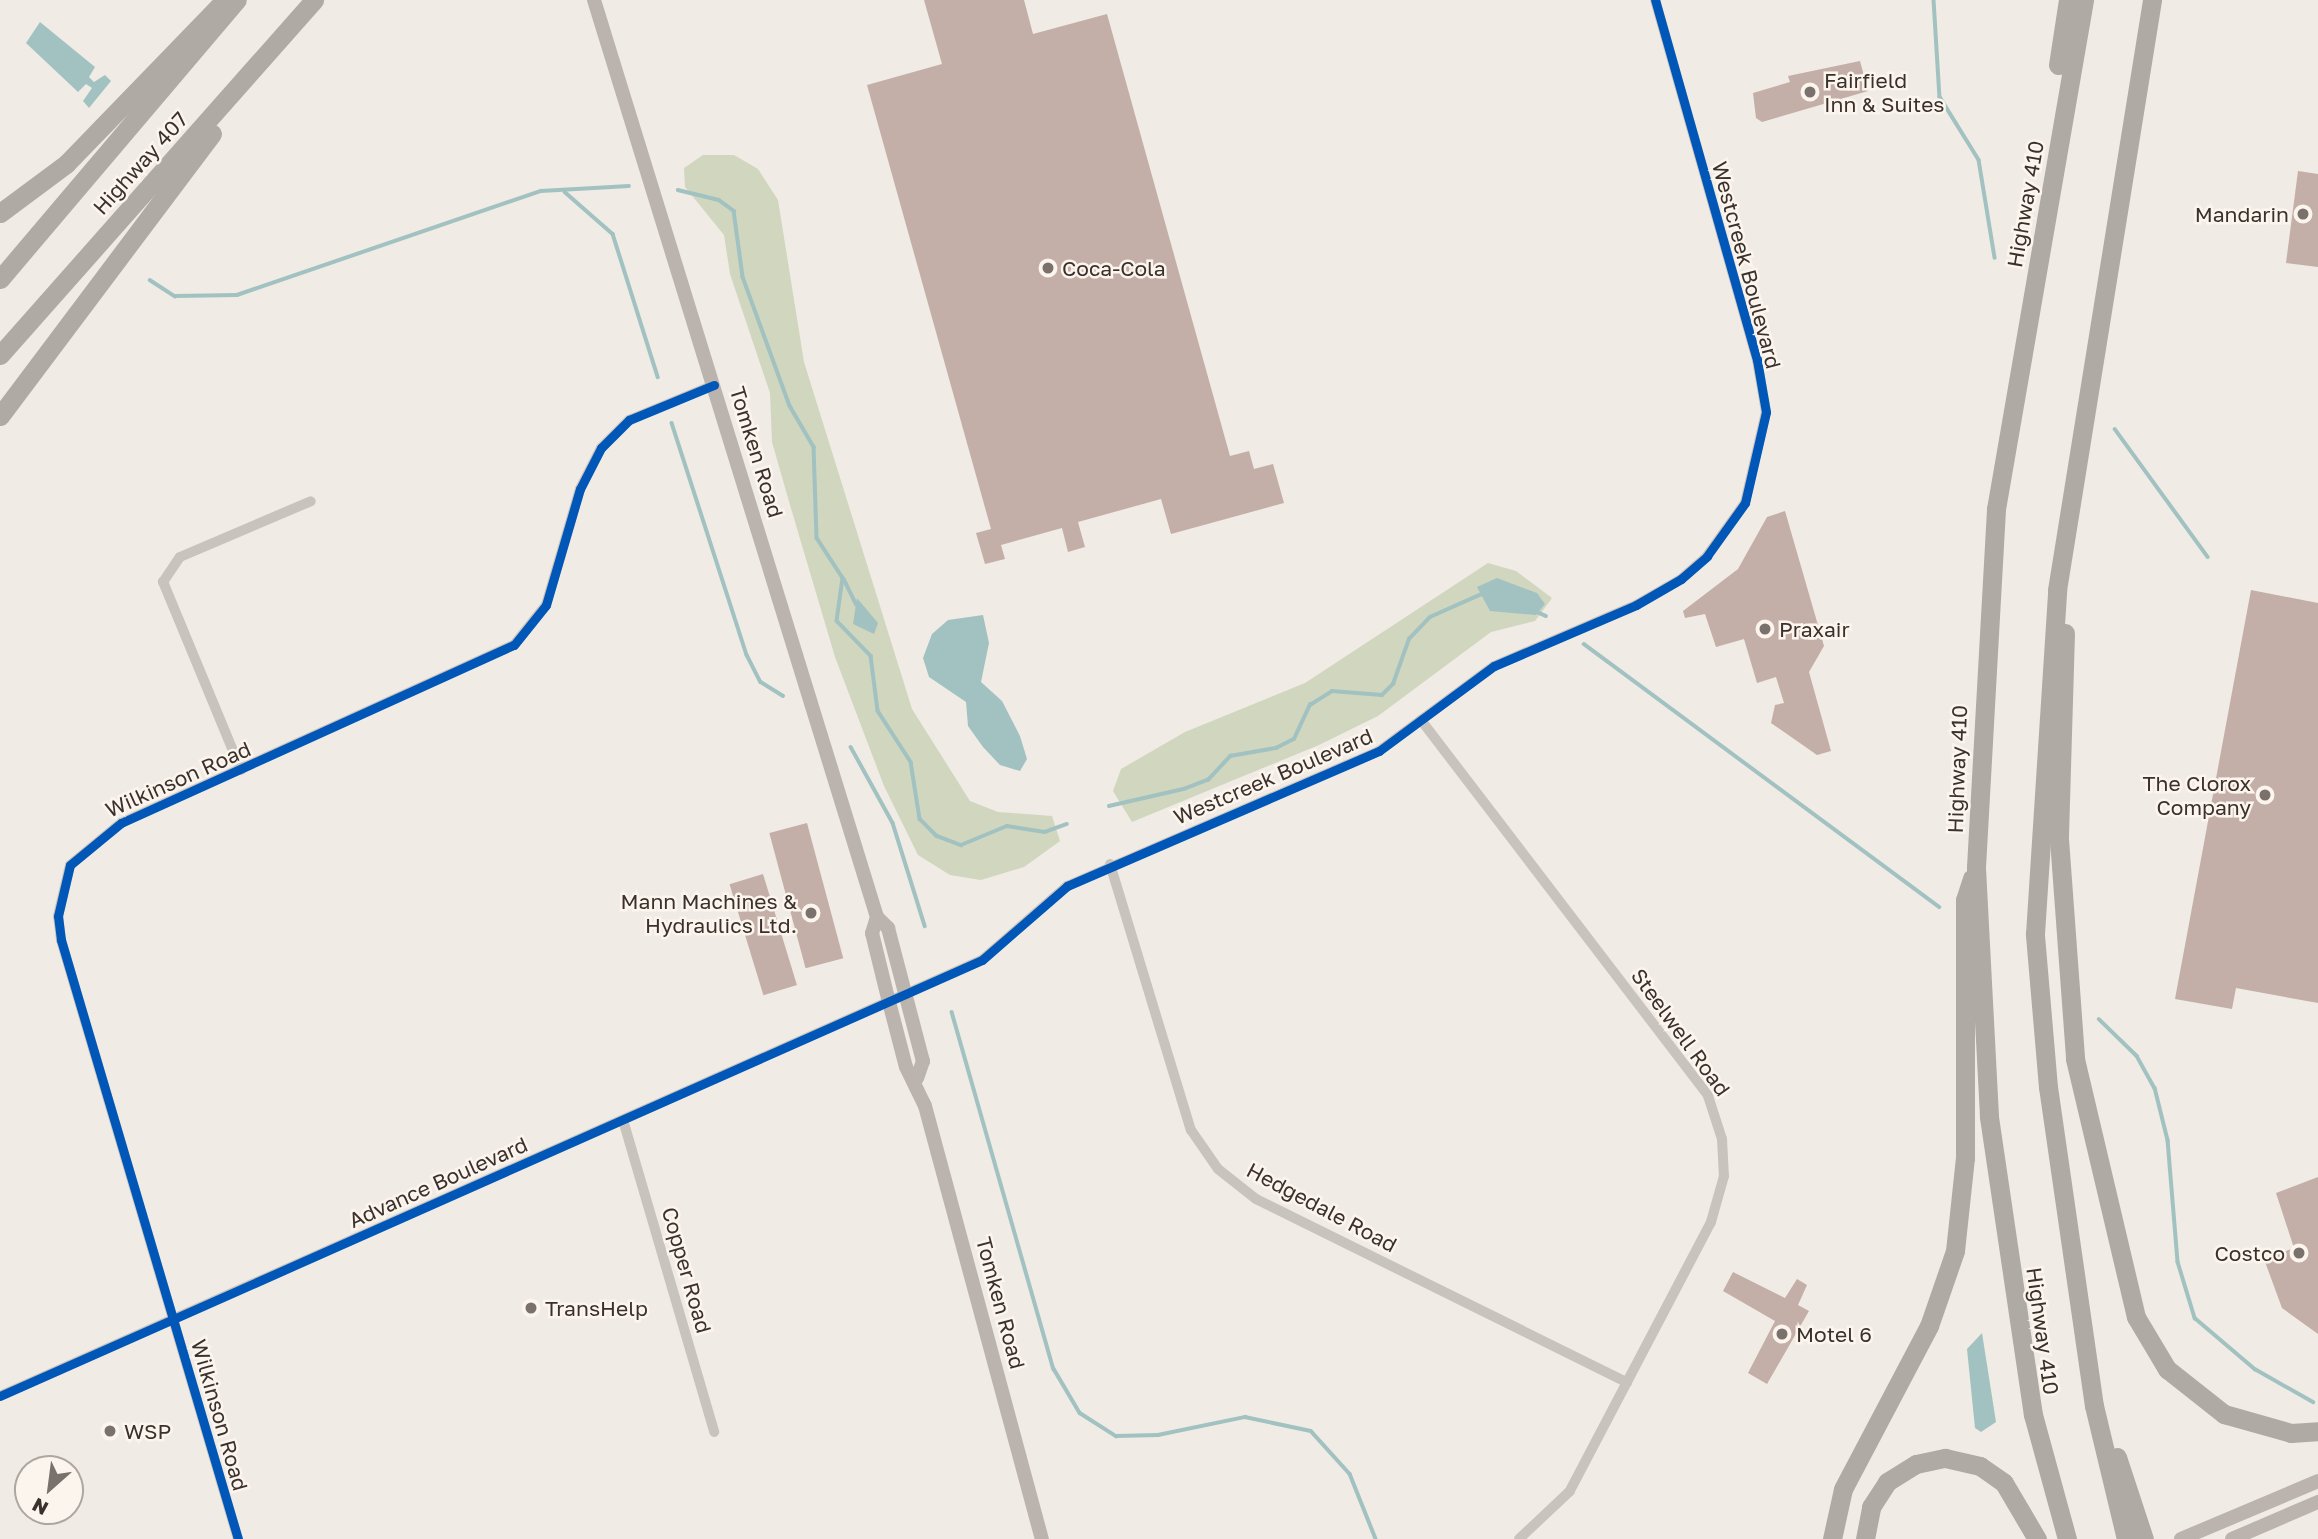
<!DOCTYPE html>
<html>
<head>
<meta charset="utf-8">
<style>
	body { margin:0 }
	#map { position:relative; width:2318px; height:1539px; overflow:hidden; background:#f0ebe5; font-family:"Golos Text",sans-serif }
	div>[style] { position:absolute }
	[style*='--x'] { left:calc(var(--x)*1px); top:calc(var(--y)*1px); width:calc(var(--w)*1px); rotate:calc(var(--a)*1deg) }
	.green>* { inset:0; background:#d1d6bf }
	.water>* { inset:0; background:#a1c2c1 }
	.stream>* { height:3.5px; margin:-1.75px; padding:0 1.75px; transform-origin:1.75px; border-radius:1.75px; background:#a1c2c1 }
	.building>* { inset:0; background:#c3afa7; transform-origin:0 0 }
	.street>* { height:10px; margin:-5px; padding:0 5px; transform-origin:5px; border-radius:5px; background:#c9c3be }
	.secondary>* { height:14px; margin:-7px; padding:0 7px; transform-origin:7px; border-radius:7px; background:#bab3ae }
	.highway>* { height:19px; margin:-9.5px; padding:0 9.5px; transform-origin:9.5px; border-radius:9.5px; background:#afaaa4 }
	.cycleway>* { height:9px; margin:-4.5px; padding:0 4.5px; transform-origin:4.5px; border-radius:4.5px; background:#0057b8 }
	.dots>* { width:19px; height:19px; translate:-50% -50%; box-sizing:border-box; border:4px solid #fbf5ee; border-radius:50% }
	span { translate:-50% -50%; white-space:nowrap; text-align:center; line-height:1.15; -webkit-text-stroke:5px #fbf5ee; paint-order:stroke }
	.poi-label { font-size:21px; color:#3b302b }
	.left { translate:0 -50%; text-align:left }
	.right { translate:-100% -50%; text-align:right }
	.street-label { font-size:21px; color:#3b302b }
	.north { position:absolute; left:14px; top:1455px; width:70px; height:70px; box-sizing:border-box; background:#fbf5ee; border:2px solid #aea6a0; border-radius:50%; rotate:208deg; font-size:19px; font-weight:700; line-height:28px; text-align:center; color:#3b302b }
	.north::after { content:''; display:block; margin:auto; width:24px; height:32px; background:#7a716c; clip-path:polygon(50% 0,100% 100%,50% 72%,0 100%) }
</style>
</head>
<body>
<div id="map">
	<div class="green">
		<i style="clip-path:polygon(703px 155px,734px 155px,758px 169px,778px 200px,804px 362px,912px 709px,970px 801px,998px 812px,1052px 816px,1060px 841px,1024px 867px,981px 880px,950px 875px,918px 855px,884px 786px,835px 657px,790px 505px,772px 442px,770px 393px,730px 274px,724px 235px,685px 187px,684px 168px)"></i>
		<i style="clip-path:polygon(1488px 563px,1516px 571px,1552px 598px,1535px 621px,1491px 632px,1378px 716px,1319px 745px,1132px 822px,1113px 791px,1121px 769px,1185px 732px,1305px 683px)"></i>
	</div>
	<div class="water">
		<i style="clip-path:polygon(40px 22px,95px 67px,89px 77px,94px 82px,105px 75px,111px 81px,89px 108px,83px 101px,92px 88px,86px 84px,78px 92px,26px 43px)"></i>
		<i style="clip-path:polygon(1497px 578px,1537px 593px,1545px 604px,1536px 615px,1490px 611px,1477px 587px)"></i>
		<i style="clip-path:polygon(857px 598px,878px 623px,874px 634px,853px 624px)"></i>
		<i style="clip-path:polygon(983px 615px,989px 643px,981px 682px,1002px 701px,1020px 736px,1027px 759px,1020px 771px,1000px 765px,983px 747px,968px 726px,966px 702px,929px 677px,923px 658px,932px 634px,948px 620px)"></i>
		<i style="clip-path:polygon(1982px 1333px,1996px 1422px,1981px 1432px,1975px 1428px,1967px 1349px)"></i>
	</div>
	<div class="stream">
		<i style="--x:1934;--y:0;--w:97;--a:86.5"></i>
		<i style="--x:1940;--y:97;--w:74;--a:58.2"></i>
		<i style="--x:1979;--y:160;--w:99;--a:80.7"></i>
		<i style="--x:678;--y:190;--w:42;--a:13.7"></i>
		<i style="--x:719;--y:200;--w:19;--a:36"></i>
		<i style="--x:734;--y:211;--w:67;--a:82.2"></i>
		<i style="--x:743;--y:277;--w:137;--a:70"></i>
		<i style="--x:790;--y:406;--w:48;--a:59.7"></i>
		<i style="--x:814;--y:447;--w:91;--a:88.1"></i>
		<i style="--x:817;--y:538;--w:48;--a:57"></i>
		<i style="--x:843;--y:578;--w:43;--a:97.9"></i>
		<i style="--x:837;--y:621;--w:49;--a:45.8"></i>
		<i style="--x:871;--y:656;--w:55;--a:82.7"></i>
		<i style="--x:878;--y:711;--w:61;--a:57.1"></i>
		<i style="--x:911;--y:762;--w:58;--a:81"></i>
		<i style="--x:920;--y:819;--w:24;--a:45"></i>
		<i style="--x:937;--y:836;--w:26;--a:21"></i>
		<i style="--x:961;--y:845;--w:50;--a:-22.4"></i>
		<i style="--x:1007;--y:826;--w:38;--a:9"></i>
		<i style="--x:1045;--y:832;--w:23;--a:-20"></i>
		<i style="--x:565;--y:192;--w:64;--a:41.2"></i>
		<i style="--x:613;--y:234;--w:150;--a:72.5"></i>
		<i style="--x:150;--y:280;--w:30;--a:33"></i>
		<i style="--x:175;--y:296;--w:62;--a:-0.9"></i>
		<i style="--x:237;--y:295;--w:321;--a:-18.9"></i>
		<i style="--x:541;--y:191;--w:88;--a:-3.3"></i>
		<i style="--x:672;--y:423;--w:244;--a:72.1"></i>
		<i style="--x:747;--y:655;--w:30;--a:63"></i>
		<i style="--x:761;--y:682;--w:26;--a:32"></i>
		<i style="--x:2115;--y:429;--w:158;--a:54"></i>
		<i style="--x:844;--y:579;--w:28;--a:64"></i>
		<i style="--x:1535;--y:611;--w:12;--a:24"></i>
		<i style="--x:1584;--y:644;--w:442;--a:36.5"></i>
		<i style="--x:851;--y:747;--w:87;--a:61.1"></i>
		<i style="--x:893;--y:823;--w:108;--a:72.7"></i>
		<i style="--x:1109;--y:806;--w:77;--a:-12.8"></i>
		<i style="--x:1184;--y:789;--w:26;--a:-21"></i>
		<i style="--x:1208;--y:780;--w:33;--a:-47"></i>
		<i style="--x:1230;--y:756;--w:47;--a:-9.9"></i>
		<i style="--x:1276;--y:748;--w:20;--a:-27"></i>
		<i style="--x:1294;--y:739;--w:38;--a:-65"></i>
		<i style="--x:1310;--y:705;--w:26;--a:-32"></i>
		<i style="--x:1332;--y:691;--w:50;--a:4.6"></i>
		<i style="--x:1382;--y:695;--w:16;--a:-45"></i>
		<i style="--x:1393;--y:684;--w:48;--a:-70.4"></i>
		<i style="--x:1409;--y:639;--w:30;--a:-46"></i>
		<i style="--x:1430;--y:617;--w:57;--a:-23.9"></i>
		<i style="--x:952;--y:1012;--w:371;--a:74.1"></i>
		<i style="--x:1054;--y:1369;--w:51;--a:59.4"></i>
		<i style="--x:1080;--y:1413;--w:43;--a:32.6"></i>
		<i style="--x:1116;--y:1436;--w:42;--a:-1.4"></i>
		<i style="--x:1158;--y:1435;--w:89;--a:-11.7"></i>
		<i style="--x:1245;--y:1417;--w:67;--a:12"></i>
		<i style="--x:1311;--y:1431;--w:58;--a:47.8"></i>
		<i style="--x:1350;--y:1474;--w:70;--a:68.2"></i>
		<i style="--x:2099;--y:1019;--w:53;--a:44.2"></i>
		<i style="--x:2137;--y:1056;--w:37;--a:61"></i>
		<i style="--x:2155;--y:1088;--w:54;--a:76"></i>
		<i style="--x:2168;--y:1140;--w:122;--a:85.3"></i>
		<i style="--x:2178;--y:1262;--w:59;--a:73.1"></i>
		<i style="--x:2195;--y:1318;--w:79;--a:40.4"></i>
		<i style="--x:2255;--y:1369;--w:67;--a:29.6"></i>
	</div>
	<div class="building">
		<i style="clip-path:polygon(924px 0,1024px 0,1033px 34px,1107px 14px,1230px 456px,1249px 451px,1254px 469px,1273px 464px,1284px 503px,1171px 534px,1161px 499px,1078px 522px,1085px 547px,1068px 552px,1062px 528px,1001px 545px,1005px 559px,985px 564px,976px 533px,991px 529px,867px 85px,942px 64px)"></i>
		<i style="clip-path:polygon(1860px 61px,1868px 91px,1762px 122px,1756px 118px,1753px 93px,1790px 82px,1788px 76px)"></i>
		<i style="clip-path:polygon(2298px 171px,2318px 174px,2318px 267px,2286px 263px)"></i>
		<i style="clip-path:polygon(1785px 511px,1824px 646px,1809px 672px,1831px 751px,1817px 755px,1771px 723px,1775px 705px,1784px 703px,1776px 677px,1757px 683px,1744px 639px,1716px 647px,1705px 614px,1685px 618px,1683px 611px,1738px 569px,1767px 517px)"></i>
		<i style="clip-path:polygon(2251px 590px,2318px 603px,2318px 1003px,2236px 988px,2232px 1009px,2175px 999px)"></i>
		<i style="left:807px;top:823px;width:140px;height:39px;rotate:75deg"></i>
		<i style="left:763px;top:874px;width:116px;height:35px;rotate:73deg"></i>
		<i style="clip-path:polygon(2318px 1177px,2318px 1334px,2282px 1308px,2264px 1259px,2294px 1248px,2276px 1193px)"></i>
		<i style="clip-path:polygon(1733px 1272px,1785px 1298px,1797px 1279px,1807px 1285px,1798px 1305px,1809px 1311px,1767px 1384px,1748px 1373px,1775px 1321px,1723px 1291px)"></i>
	</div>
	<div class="street">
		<i style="--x:1421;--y:720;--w:473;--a:52.6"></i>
		<i style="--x:1708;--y:1096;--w:45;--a:72"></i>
		<i style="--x:1722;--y:1139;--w:37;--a:87"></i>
		<i style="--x:1724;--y:1176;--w:48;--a:105.8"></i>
		<i style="--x:1711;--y:1222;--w:304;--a:117.7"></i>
		<i style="--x:1570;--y:1491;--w:70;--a:136.7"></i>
		<i style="--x:241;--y:770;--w:204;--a:-112.5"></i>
		<i style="--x:163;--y:582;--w:30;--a:-56"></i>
		<i style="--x:180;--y:557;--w:142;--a:-23.1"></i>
		<i style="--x:1110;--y:864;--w:278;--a:73.1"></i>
		<i style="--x:1191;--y:1130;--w:47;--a:55.3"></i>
		<i style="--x:1218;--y:1169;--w:48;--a:38.3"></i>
		<i style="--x:1256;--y:1199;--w:414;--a:26.3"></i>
		<i style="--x:623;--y:1120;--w:325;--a:73.7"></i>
		<i style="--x:0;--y:1396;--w:1074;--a:-23.94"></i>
		<i style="--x:982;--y:960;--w:113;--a:-41"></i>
		<i style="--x:1067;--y:886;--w:340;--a:-23.4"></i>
		<i style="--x:1379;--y:751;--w:143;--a:-36.5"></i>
		<i style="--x:1494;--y:666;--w:155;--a:-23.2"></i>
		<i style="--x:1636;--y:605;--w:52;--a:-30"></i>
		<i style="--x:1681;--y:579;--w:35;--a:-41"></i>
		<i style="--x:1707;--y:556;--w:65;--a:-54.4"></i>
		<i style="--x:1745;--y:503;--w:93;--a:-77"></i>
		<i style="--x:1766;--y:412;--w:53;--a:-99.8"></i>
		<i style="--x:1757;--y:360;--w:374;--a:-105.8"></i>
		<i style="--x:238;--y:1539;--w:625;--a:-106.46"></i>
		<i style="--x:61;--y:940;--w:24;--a:-97"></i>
		<i style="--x:58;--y:916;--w:52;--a:-76.8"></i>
		<i style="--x:70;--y:865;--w:66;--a:-39.5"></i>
		<i style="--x:121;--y:823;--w:431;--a:-24.4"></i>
		<i style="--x:514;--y:645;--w:51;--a:-51.3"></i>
		<i style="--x:546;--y:605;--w:121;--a:-73.7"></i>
		<i style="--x:580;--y:489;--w:46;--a:-62.9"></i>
		<i style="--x:601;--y:448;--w:40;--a:-45"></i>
		<i style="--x:629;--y:420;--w:92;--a:-22.4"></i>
	</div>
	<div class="secondary">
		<i style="--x:594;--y:0;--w:960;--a:72.85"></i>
		<i style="--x:877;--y:917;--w:16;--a:45"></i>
		<i style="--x:888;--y:928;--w:138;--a:75.3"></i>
		<i style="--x:923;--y:1061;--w:18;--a:109"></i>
		<i style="--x:877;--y:917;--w:17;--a:107"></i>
		<i style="--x:872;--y:933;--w:67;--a:76.2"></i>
		<i style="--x:888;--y:998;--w:71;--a:75.4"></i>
		<i style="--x:906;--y:1067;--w:43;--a:64"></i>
		<i style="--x:925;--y:1106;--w:449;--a:74.9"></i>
		<i style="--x:2181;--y:1539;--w:149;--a:-22.9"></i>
		<i style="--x:2232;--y:1539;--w:94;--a:-23.3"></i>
	</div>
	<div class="highway">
		<i style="--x:2058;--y:65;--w:66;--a:-81.3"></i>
		<i style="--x:0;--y:213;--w:82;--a:-36.6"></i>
		<i style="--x:66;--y:164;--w:228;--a:-45.9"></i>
		<i style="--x:0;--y:279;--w:366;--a:-49.7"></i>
		<i style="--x:0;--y:355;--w:474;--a:-48.5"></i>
		<i style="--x:0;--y:416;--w:353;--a:-53.1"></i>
		<i style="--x:2065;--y:633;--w:206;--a:91.7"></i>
		<i style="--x:2059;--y:839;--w:221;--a:85.8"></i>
		<i style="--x:2075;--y:1059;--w:265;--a:76.7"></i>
		<i style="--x:2136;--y:1317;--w:61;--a:59.2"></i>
		<i style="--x:2167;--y:1369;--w:73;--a:38.3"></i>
		<i style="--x:2224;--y:1414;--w:70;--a:15.8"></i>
		<i style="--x:2291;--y:1433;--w:27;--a:-4"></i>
		<i style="--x:2117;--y:1457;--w:86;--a:71.8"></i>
		<i style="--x:1832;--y:1539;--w:51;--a:-77.6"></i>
		<i style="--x:1843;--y:1489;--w:184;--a:-62.2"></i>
		<i style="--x:1929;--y:1326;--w:79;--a:-70.9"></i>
		<i style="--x:1955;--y:1251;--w:94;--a:-83.9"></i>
		<i style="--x:1965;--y:1158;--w:258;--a:-90"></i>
		<i style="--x:1965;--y:900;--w:23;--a:-72"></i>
		<i style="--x:1865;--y:1539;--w:33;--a:-79"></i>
		<i style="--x:1871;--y:1507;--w:30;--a:-57"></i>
		<i style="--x:1887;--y:1482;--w:34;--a:-32"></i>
		<i style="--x:1916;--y:1464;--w:30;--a:-12"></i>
		<i style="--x:1945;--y:1458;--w:36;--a:13"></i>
		<i style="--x:1980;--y:1466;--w:29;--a:35"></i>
		<i style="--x:2004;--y:1483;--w:65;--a:59.5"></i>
		<i style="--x:2067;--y:1539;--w:129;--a:-105.3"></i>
		<i style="--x:2033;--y:1415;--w:302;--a:-98.4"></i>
		<i style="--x:1989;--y:1116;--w:249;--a:-93"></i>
		<i style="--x:1976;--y:867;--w:359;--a:-86.8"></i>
		<i style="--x:1996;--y:509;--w:517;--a:-80.19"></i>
		<i style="--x:2126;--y:1539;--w:137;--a:-103.5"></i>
		<i style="--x:2094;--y:1406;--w:322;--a:-98.2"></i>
		<i style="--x:2048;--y:1087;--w:154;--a:-94.9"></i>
		<i style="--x:2035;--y:934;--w:345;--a:-86.3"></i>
		<i style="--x:2057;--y:590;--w:598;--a:-80.85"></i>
	</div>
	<div class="cycleway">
		<i style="--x:0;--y:1396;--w:1074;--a:-23.94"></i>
		<i style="--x:982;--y:960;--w:113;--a:-41"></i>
		<i style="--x:1067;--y:886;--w:340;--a:-23.4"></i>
		<i style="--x:1379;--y:751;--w:143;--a:-36.5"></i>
		<i style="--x:1494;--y:666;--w:155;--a:-23.2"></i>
		<i style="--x:1636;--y:605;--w:52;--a:-30"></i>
		<i style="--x:1681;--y:579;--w:35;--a:-41"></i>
		<i style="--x:1707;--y:556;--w:65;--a:-54.4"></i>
		<i style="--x:1745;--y:503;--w:93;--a:-77"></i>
		<i style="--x:1766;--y:412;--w:53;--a:-99.8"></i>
		<i style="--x:1757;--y:360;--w:374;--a:-105.8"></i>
		<i style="--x:238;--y:1539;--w:625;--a:-106.46"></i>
		<i style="--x:61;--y:940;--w:24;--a:-97"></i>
		<i style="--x:58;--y:916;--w:52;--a:-76.8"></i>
		<i style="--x:70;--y:865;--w:66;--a:-39.5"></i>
		<i style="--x:121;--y:823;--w:431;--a:-24.4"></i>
		<i style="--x:514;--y:645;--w:51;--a:-51.3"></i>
		<i style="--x:546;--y:605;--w:121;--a:-73.7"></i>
		<i style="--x:580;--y:489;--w:46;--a:-62.9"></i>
		<i style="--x:601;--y:448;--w:40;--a:-45"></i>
		<i style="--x:629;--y:420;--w:92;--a:-22.4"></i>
	</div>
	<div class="dots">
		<i style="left:1810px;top:92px;background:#7a716c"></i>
		<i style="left:2303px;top:214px;background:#7a716c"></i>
		<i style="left:1048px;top:268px;background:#7a716c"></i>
		<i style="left:1765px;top:629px;background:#7a716c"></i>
		<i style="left:2265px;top:795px;background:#7a716c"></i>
		<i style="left:811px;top:913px;background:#7a716c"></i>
		<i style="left:2299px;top:1253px;background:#7a716c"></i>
		<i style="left:531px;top:1308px;background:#7a716c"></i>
		<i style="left:1782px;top:1334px;background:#7a716c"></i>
		<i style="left:110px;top:1431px;background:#7a716c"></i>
	</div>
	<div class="poi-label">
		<span class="left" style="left:1824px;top:92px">Fairfield<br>Inn &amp; Suites</span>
		<span class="right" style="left:2289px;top:214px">Mandarin</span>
		<span class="left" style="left:1062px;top:268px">Coca-Cola</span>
		<span class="left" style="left:1779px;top:629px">Praxair</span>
		<span class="right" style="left:2251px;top:795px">The Clorox<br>Company</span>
		<span class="right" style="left:797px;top:913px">Mann Machines &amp;<br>Hydraulics Ltd.</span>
		<span class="right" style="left:2285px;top:1253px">Costco</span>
		<span class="left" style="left:545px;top:1308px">TransHelp</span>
		<span class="left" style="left:1796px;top:1334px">Motel 6</span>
		<span class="left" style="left:124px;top:1431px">WSP</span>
	</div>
	<div class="street-label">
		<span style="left:140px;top:163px;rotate:-48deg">Highway 407</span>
		<span style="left:2025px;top:204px;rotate:-80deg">Highway 410</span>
		<span style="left:1747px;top:265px;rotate:75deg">Westcreek Boulevard</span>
		<span style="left:757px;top:452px;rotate:73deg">Tomken Road</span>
		<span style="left:1957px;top:769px;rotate:-88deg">Highway 410</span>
		<span style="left:1273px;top:776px;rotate:-23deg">Westcreek Boulevard</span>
		<span style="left:178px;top:779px;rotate:-24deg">Wilkinson Road</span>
		<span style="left:1681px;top:1032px;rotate:54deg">Steelwell Road</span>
		<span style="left:438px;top:1182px;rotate:-24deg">Advance Boulevard</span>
		<span style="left:1322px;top:1207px;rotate:28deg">Hedgedale Road</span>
		<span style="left:687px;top:1270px;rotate:74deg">Copper Road</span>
		<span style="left:1001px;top:1303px;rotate:75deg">Tomken Road</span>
		<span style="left:2043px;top:1331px;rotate:82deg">Highway 410</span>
		<span style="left:220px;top:1415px;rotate:74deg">Wilkinson Road</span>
	</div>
	<div class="north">N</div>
</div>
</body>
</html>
